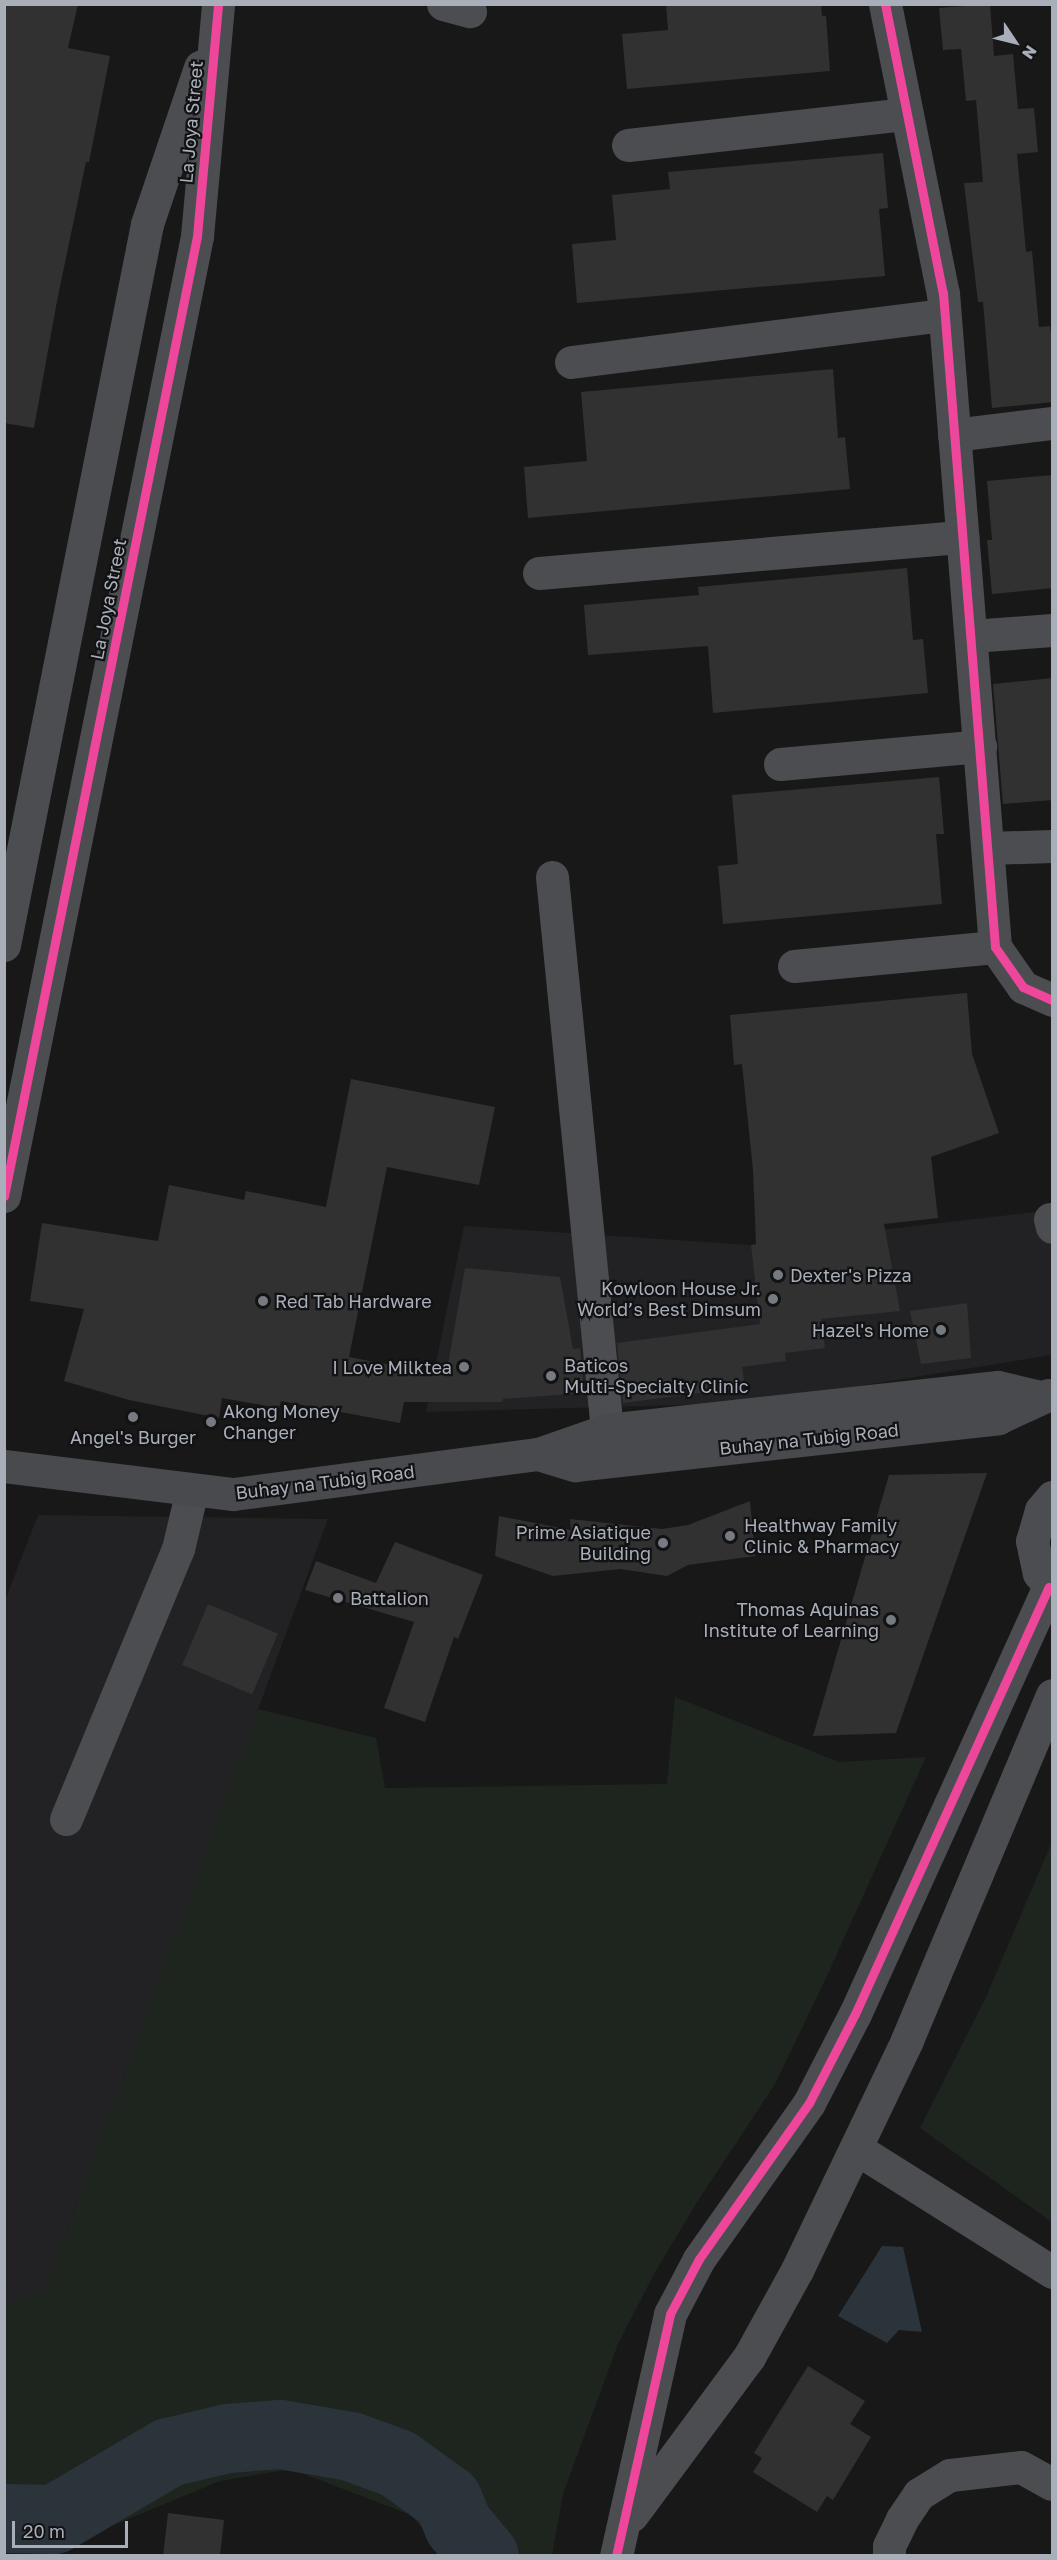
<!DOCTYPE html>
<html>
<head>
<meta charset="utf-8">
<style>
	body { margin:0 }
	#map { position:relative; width:1057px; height:2560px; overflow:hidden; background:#181818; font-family:"Golos Text",sans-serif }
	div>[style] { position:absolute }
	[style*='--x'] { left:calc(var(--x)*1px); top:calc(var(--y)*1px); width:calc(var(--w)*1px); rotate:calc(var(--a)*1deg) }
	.built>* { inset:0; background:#222224 }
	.green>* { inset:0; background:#1e251f }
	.water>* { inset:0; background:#2b343a }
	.river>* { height:69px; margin:-34.5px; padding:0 34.5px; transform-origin:34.5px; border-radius:34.5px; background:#2b343a }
	.building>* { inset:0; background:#313132; transform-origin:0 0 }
	.minor>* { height:33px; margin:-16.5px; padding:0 16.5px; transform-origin:16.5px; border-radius:16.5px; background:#4c4d51 }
	.major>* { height:33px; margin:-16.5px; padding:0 16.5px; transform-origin:16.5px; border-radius:16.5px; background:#494a4d }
	.cycleway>* { height:9px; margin:-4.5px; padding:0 4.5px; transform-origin:4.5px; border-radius:4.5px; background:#ed469a }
	.dots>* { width:16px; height:16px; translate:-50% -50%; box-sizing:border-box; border:3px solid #121214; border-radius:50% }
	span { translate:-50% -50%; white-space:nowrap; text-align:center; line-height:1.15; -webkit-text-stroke:4.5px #121214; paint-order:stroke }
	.street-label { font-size:18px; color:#a9afb9 }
	.poi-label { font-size:18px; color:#a9afb9 }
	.left { translate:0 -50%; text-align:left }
	.right { translate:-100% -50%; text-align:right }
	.frame { position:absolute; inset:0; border:6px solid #a9afb9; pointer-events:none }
	.north { position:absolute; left:985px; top:12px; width:60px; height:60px; -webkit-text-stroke:4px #121214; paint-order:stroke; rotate:125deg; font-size:16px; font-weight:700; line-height:24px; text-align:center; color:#a9afb9 }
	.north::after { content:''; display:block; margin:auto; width:21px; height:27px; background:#a9afb9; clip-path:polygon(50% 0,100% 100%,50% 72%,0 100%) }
	.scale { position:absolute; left:12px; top:2521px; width:116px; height:27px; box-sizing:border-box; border:3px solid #a9afb9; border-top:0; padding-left:8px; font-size:18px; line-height:21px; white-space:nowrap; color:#a9afb9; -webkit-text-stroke:4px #121214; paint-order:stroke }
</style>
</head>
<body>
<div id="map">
	<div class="built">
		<i style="clip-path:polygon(1052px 1201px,1052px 1355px,752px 1403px,426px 1412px,464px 1226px,751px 1245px,1043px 1211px)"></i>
		<i style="clip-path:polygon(38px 1515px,328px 1519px,45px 2290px,5px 2306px,4px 1603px)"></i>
	</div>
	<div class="green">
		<i style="clip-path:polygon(675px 1697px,839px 1762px,926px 1757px,826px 1978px,775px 2084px,699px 2199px,655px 2272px,618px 2344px,563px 2494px,552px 2555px,445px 2555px,411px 2515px,291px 2469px,220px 2481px,61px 2547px,5px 2538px,5px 2306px,45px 2290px,258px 1709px,376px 1738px,385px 1788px,667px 1784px)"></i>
		<i style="clip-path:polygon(1052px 1842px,1052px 2222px,920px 2128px,986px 1997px)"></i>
	</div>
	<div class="water">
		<i style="clip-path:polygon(882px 2246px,903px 2247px,922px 2332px,899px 2330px,887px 2343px,838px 2316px)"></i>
	</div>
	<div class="river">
		<i style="--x:4;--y:2518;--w:50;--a:1.1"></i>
		<i style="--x:54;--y:2519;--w:132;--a:-30.4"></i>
		<i style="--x:168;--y:2452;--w:61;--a:-13.3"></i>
		<i style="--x:227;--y:2438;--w:53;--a:-4.3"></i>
		<i style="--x:280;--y:2434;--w:71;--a:9.7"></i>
		<i style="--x:350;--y:2446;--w:50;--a:19.9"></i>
		<i style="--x:397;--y:2463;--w:62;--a:35.8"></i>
		<i style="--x:447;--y:2499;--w:28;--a:67"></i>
		<i style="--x:458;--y:2525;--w:40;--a:50"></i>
	</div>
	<div class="building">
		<i style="clip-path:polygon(4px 4px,78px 4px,68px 48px,110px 56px,89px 162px,86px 162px,57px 301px,34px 428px,4px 423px)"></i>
		<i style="clip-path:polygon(666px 4px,821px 4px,822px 16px,826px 16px,830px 71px,627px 89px,622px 34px,668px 30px)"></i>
		<i style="clip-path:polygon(990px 4px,994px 56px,1013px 54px,1018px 109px,1034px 108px,1038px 152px,1017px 154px,1026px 252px,1032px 251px,1039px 327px,1050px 326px,1053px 351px,1053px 402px,992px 408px,983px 302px,978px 302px,964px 183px,983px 182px,976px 100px,966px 101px,961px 49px,943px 50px,939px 8px)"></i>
		<i style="clip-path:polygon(883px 153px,888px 208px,879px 209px,885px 276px,577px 303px,572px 244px,616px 240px,612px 195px,670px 189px,668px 172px)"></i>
		<i style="clip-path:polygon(833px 369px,838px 438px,845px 437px,850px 489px,528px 518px,524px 467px,587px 461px,581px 392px)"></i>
		<i style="clip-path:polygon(1053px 475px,1053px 588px,992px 594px,987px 540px,992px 540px,987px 481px)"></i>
		<i style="clip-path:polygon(907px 568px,913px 640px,923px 639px,928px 693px,713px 713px,708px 646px,588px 655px,584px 605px,699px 595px,698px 587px)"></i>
		<i style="clip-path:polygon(1053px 678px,1053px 800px,1003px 804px,993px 684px)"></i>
		<i style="clip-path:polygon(939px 777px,944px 834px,936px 834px,942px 904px,723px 924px,718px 866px,738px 864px,732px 795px)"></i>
		<i style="clip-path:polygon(967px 993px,972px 1054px,999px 1133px,931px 1157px,938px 1218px,884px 1224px,900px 1311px,821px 1319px,825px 1348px,785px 1353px,786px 1361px,742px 1367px,745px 1387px,623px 1403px,617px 1343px,760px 1324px,751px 1245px,756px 1244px,753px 1170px,742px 1064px,734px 1065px,730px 1015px)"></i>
		<i style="clip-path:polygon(351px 1079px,495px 1107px,479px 1185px,387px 1167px,349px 1357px,446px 1376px,465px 1268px,560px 1277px,573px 1349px,580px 1348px,584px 1393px,503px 1399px,502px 1402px,404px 1402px,400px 1423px,281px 1401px,279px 1408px,222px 1398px,219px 1418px,129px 1400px,64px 1381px,84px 1309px,30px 1301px,42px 1223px,158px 1241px,169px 1185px,244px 1200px,246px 1191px,326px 1207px)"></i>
		<i style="clip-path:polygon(967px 1303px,971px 1358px,921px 1364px,910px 1311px)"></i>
		<i style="clip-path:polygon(987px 1473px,896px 1733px,813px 1736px,889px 1475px)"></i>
		<i style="clip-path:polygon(750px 1501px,755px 1556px,688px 1565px,667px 1576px,620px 1569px,553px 1576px,495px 1556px,499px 1516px,571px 1530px,570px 1519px,662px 1529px,688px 1525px)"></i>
		<i style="clip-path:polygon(395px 1542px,483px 1575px,458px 1639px,454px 1637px,425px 1722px,384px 1708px,414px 1622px,305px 1590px,316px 1561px,376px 1583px)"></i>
		<i style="left:208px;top:1604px;width:76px;height:66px;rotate:23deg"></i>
		<i style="clip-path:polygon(808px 2366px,865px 2401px,850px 2424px,871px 2437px,833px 2500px,827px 2496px,817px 2512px,753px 2472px,762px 2458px,754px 2453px)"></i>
		<i style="clip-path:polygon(168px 2513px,224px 2520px,220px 2556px,163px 2556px)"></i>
	</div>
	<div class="minor">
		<i style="--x:443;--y:4;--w:28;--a:15"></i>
		<i style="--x:885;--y:4;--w:295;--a:78.7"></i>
		<i style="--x:943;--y:293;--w:656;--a:85.45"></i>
		<i style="--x:995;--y:947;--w:49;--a:55"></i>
		<i style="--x:1023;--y:987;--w:32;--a:24"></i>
		<i style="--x:628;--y:145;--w:280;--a:-6.4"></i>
		<i style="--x:571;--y:362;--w:376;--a:-7.2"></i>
		<i style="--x:954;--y:435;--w:99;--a:-7"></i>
		<i style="--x:539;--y:573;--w:425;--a:-4.9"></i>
		<i style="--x:971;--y:636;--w:81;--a:-4.2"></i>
		<i style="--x:780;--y:764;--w:201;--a:-5.1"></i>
		<i style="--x:988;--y:848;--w:64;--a:-1.8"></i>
		<i style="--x:552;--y:877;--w:556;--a:84.32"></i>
		<i style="--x:4;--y:945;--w:735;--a:-78.78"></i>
		<i style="--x:147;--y:224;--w:166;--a:-71.3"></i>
		<i style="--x:794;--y:966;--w:202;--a:-5.4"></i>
		<i style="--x:4;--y:1196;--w:979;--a:-78.63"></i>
		<i style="--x:197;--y:236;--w:233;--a:-84.8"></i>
		<i style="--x:1050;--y:1219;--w:8;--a:76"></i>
		<i style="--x:1052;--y:1497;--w:17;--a:130"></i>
		<i style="--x:1041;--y:1510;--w:32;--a:106"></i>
		<i style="--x:1032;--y:1541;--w:33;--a:78"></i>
		<i style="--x:1039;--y:1573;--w:21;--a:51"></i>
		<i style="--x:66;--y:1819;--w:292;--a:-67.5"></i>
		<i style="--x:178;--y:1549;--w:61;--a:-76.7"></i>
		<i style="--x:857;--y:2149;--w:231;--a:32.2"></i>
		<i style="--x:632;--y:2515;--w:197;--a:-53.5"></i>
		<i style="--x:749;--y:2357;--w:99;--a:-61.1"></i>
		<i style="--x:797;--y:2270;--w:255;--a:-64.4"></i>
		<i style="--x:907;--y:2040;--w:374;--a:-67.2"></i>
		<i style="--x:616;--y:2556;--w:248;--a:-77.4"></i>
		<i style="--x:670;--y:2314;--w:62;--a:-62.2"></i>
		<i style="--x:699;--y:2259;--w:191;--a:-54.8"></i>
		<i style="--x:809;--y:2103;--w:100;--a:-62.7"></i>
		<i style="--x:855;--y:2014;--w:469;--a:-65.6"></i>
		<i style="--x:889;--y:2556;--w:10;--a:-90"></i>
		<i style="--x:889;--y:2546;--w:30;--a:-64"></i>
		<i style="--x:902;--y:2519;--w:30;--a:-56"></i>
		<i style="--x:919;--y:2494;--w:36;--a:-32"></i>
		<i style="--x:950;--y:2475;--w:71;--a:-6.4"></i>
		<i style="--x:1021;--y:2467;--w:35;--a:29"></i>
	</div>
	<div class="major">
		<i style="--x:538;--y:1454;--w:39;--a:17"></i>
		<i style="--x:575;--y:1465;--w:426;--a:-6.3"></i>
		<i style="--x:998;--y:1418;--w:55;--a:-24.7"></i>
		<i style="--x:4;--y:1466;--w:231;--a:7"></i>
		<i style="--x:233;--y:1494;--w:308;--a:-7.5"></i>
		<i style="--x:538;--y:1454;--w:73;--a:-19.2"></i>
		<i style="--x:607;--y:1430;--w:393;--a:-6.3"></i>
		<i style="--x:998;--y:1387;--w:44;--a:13.1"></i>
	</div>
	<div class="cycleway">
		<i style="--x:885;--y:4;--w:295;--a:78.7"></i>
		<i style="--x:943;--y:293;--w:656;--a:85.45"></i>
		<i style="--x:995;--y:947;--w:49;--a:55"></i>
		<i style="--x:1023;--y:987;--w:32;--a:24"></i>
		<i style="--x:4;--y:1196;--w:979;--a:-78.63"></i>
		<i style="--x:197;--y:236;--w:233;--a:-84.8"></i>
		<i style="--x:616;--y:2556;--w:248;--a:-77.4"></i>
		<i style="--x:670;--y:2314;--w:62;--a:-62.2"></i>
		<i style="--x:699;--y:2259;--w:191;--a:-54.8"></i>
		<i style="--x:809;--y:2103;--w:100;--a:-62.7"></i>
		<i style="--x:855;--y:2014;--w:469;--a:-65.6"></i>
	</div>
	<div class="dots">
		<i style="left:778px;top:1275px;background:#767a81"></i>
		<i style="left:773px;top:1299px;background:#767a81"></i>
		<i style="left:263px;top:1301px;background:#767a81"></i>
		<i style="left:941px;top:1330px;background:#767a81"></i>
		<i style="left:464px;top:1367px;background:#767a81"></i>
		<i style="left:551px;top:1376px;background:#767a81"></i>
		<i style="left:133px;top:1417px;background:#767a81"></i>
		<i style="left:211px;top:1422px;background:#767a81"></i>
		<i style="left:730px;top:1536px;background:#767a81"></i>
		<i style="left:663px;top:1543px;background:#767a81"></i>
		<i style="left:338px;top:1598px;background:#767a81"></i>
		<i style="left:891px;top:1620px;background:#767a81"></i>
	</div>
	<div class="street-label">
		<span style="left:191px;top:122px;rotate:-85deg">La Joya Street</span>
		<span style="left:108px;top:599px;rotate:-79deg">La Joya Street</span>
		<span style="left:809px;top:1439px;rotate:-6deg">Buhay na Tubig Road</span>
		<span style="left:325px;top:1482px;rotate:-7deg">Buhay na Tubig Road</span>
	</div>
	<div class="poi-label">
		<span class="left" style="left:790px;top:1275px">Dexter's Pizza</span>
		<span class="right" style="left:761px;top:1299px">Kowloon House Jr.<br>World’s Best Dimsum</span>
		<span class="left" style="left:275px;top:1301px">Red Tab Hardware</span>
		<span class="right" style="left:929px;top:1330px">Hazel's Home</span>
		<span class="left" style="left:564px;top:1376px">Baticos<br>Multi-Specialty Clinic</span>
		<span class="right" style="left:452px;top:1367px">I Love Milktea</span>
		<span class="left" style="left:223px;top:1422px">Akong Money<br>Changer</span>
		<span style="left:133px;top:1437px">Angel's Burger</span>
		<span class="left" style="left:744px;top:1536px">Healthway Family<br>Clinic &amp; Pharmacy</span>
		<span class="right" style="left:651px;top:1543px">Prime Asiatique<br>Building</span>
		<span class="left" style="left:350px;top:1598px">Battalion</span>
		<span class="right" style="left:879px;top:1620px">Thomas Aquinas<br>Institute of Learning</span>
	</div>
	<div class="frame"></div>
	<div class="north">N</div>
	<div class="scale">20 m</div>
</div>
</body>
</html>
